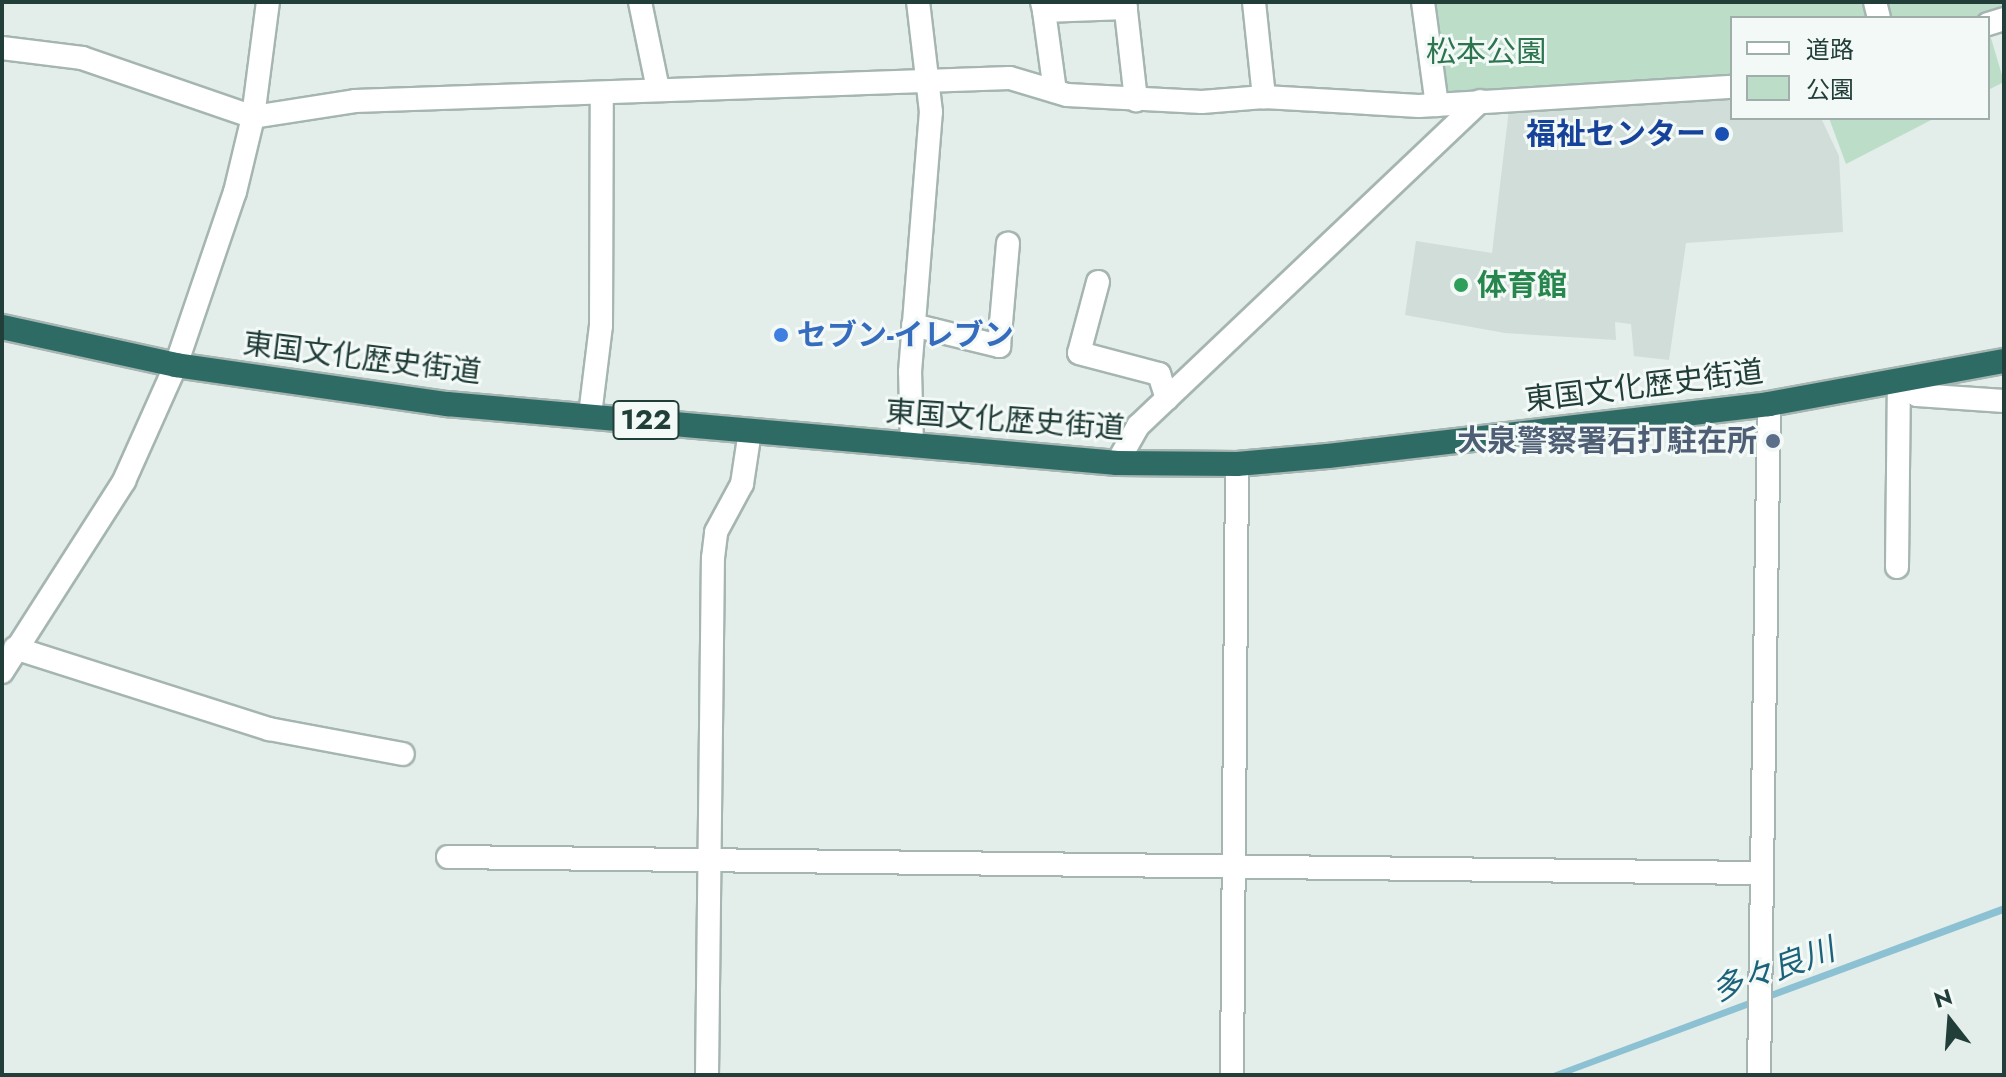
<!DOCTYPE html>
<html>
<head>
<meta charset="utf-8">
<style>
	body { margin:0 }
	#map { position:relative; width:2006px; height:1077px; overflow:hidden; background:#e3ede9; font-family:Jost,"Noto Sans JP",sans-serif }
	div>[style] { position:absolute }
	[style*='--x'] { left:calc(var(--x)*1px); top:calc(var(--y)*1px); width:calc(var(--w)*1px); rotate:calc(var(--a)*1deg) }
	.built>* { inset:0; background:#d1ddd8 }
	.green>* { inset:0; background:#bcdec8 }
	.water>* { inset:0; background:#8bc1d2 }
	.roads { filter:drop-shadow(2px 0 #a5b5b1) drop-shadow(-2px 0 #a5b5b1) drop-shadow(0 2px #a5b5b1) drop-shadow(0 -2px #a5b5b1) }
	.minor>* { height:22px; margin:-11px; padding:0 11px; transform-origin:11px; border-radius:11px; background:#fff }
	.highway>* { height:24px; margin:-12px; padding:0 12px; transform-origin:12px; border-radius:12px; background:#2e6b64 }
	.dots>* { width:22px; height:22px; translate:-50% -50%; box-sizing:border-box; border:4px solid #f3f9f7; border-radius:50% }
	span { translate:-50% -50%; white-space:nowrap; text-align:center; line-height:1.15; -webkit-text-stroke:6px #f3f9f7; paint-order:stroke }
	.shield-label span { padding:2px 6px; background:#f3f9f7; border:2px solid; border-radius:6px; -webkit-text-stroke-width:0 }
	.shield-label { font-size:28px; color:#223e39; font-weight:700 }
	.park-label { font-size:30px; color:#2c754f }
	.transit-label { font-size:30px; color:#164399; font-weight:700 }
	.right { translate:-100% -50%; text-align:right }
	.leisure-label { font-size:30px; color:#27864d; font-weight:700 }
	.left { translate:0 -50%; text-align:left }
	.shop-label { font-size:30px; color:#366cbe; font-weight:700 }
	.street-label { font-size:30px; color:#223e39 }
	.service-label { font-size:30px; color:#4e5e75; font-weight:700 }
	.water-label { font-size:32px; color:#1c627b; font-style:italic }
	.frame { position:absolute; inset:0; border:4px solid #223e39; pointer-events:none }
	.legend { position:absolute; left:1730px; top:16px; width:260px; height:104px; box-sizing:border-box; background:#f3f9f7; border:2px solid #9faeab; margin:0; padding:10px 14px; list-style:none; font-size:24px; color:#223e39 }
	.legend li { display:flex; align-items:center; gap:16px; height:40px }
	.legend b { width:40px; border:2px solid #9faeab }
	.north { position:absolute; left:1910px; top:981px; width:80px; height:80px; -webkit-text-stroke:6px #f3f9f7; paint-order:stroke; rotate:343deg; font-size:22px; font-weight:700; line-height:32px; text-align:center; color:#223e39 }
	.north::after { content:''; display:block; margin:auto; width:28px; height:36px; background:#223e39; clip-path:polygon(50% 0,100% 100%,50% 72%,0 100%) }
</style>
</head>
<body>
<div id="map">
	<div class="built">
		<i style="clip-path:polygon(1732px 95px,1732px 118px,1821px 118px,1839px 156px,1843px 232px,1686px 243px,1669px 360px,1634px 356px,1631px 324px,1615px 322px,1616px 340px,1505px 333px,1405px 315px,1416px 241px,1492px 253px,1509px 109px)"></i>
	</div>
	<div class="green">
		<i style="clip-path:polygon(1428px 2px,2004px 2px,2004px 17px,1732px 18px,1732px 87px,1442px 104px)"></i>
		<i style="clip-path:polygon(1988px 28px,2004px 82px,1988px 90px)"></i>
		<i style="clip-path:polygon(1829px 118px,1935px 118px,1846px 164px)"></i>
	</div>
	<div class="water">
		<i style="clip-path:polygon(2004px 905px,2004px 913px,1566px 1075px,1548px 1075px)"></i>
	</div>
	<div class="roads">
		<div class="minor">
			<i style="--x:640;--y:2;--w:89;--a:78.3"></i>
			<i style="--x:1042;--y:2;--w:9;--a:77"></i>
			<i style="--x:1044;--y:11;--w:82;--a:-2.1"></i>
			<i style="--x:1125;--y:2;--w:99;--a:83.6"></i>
			<i style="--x:1254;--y:2;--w:96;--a:84"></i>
			<i style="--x:1423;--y:2;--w:104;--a:82.3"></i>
			<i style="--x:1875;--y:2;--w:16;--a:76"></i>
			<i style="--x:1044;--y:11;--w:81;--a:82.2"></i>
			<i style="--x:1988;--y:24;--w:17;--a:-17"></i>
			<i style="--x:2;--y:48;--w:81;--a:7.1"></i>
			<i style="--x:82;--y:58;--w:181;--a:19"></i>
			<i style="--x:253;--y:117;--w:103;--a:-8.9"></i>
			<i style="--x:355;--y:101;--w:655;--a:-2.01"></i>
			<i style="--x:1010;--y:78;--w:59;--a:16.6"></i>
			<i style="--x:1067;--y:95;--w:135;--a:3"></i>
			<i style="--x:1202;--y:102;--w:62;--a:-4.6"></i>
			<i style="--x:1264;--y:97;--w:155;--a:3.3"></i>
			<i style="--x:1419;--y:106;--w:314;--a:-3.5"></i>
			<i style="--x:1098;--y:282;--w:73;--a:105"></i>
			<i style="--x:1079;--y:353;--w:83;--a:14.7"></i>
			<i style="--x:1159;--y:374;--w:26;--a:72"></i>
			<i style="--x:913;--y:325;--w:89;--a:13.7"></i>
			<i style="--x:999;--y:346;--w:103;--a:-85"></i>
			<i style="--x:1899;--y:384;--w:21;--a:31"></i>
			<i style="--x:1917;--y:395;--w:87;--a:3.9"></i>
			<i style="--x:590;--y:415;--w:90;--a:-83"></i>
			<i style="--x:601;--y:326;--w:232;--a:-89.8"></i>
			<i style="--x:912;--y:446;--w:74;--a:-91.5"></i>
			<i style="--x:910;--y:372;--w:261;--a:-85.4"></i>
			<i style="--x:931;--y:112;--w:111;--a:-96.7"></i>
			<i style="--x:1117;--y:463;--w:43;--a:-60.4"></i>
			<i style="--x:1138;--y:426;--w:472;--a:-43.5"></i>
			<i style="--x:1897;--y:567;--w:183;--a:-89.4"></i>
			<i style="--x:15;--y:648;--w:267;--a:17.7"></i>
			<i style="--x:269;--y:729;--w:136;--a:10.6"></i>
			<i style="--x:2;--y:672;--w:227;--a:-57.4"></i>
			<i style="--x:124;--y:481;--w:127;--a:-65.9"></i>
			<i style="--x:176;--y:365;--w:183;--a:-71.2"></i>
			<i style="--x:235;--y:192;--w:77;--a:-76.5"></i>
			<i style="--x:253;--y:117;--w:116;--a:-82.6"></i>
			<i style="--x:448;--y:857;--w:1313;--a:0.7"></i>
			<i style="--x:707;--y:1075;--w:517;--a:-89.34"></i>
			<i style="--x:713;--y:558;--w:26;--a:-83"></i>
			<i style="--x:716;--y:532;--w:55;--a:-61.6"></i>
			<i style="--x:742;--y:484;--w:54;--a:-81.4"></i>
			<i style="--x:1232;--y:1075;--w:611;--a:-89.53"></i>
			<i style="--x:1759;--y:1075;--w:671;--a:-89.15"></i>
		</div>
		<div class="highway">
			<i style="--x:2;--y:327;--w:178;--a:12.3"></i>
			<i style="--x:176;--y:365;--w:274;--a:8.2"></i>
			<i style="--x:447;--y:404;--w:673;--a:5.03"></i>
			<i style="--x:1117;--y:463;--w:120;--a:0.5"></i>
			<i style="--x:1237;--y:464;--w:91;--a:-5"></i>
			<i style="--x:1328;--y:456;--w:444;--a:-6.7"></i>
			<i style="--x:1769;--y:404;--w:239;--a:-10.4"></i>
		</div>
	</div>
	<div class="dots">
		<i style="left:1722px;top:134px;background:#1a4fb4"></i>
		<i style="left:1461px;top:285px;background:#2e9e5b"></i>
		<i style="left:781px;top:335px;background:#3f7fe0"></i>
		<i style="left:1773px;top:441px;background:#5c6f8a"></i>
	</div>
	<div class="shield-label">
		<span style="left:646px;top:420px">122</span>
	</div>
	<div class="park-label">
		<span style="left:1486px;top:52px">松本公園</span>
	</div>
	<div class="transit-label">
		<span class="right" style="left:1706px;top:134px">福祉センター</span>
	</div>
	<div class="leisure-label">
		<span class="left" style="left:1477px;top:285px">体育館</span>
	</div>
	<div class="shop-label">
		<span class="left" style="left:797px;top:335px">セブン-イレブン</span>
	</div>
	<div class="street-label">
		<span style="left:362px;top:358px;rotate:7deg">東国文化歴史街道</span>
		<span style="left:1644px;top:386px;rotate:-7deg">東国文化歴史街道</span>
		<span style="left:1005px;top:420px;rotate:4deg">東国文化歴史街道</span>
	</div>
	<div class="service-label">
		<span class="right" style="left:1757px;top:441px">大泉警察署石打駐在所</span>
	</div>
	<div class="water-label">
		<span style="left:1773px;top:970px;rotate:-20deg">多々良川</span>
	</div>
	<div class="frame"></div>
	<ul class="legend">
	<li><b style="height:10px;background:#fff"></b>道路</li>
	<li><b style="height:22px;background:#bcdec8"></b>公園</li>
	</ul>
	<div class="north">N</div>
</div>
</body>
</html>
